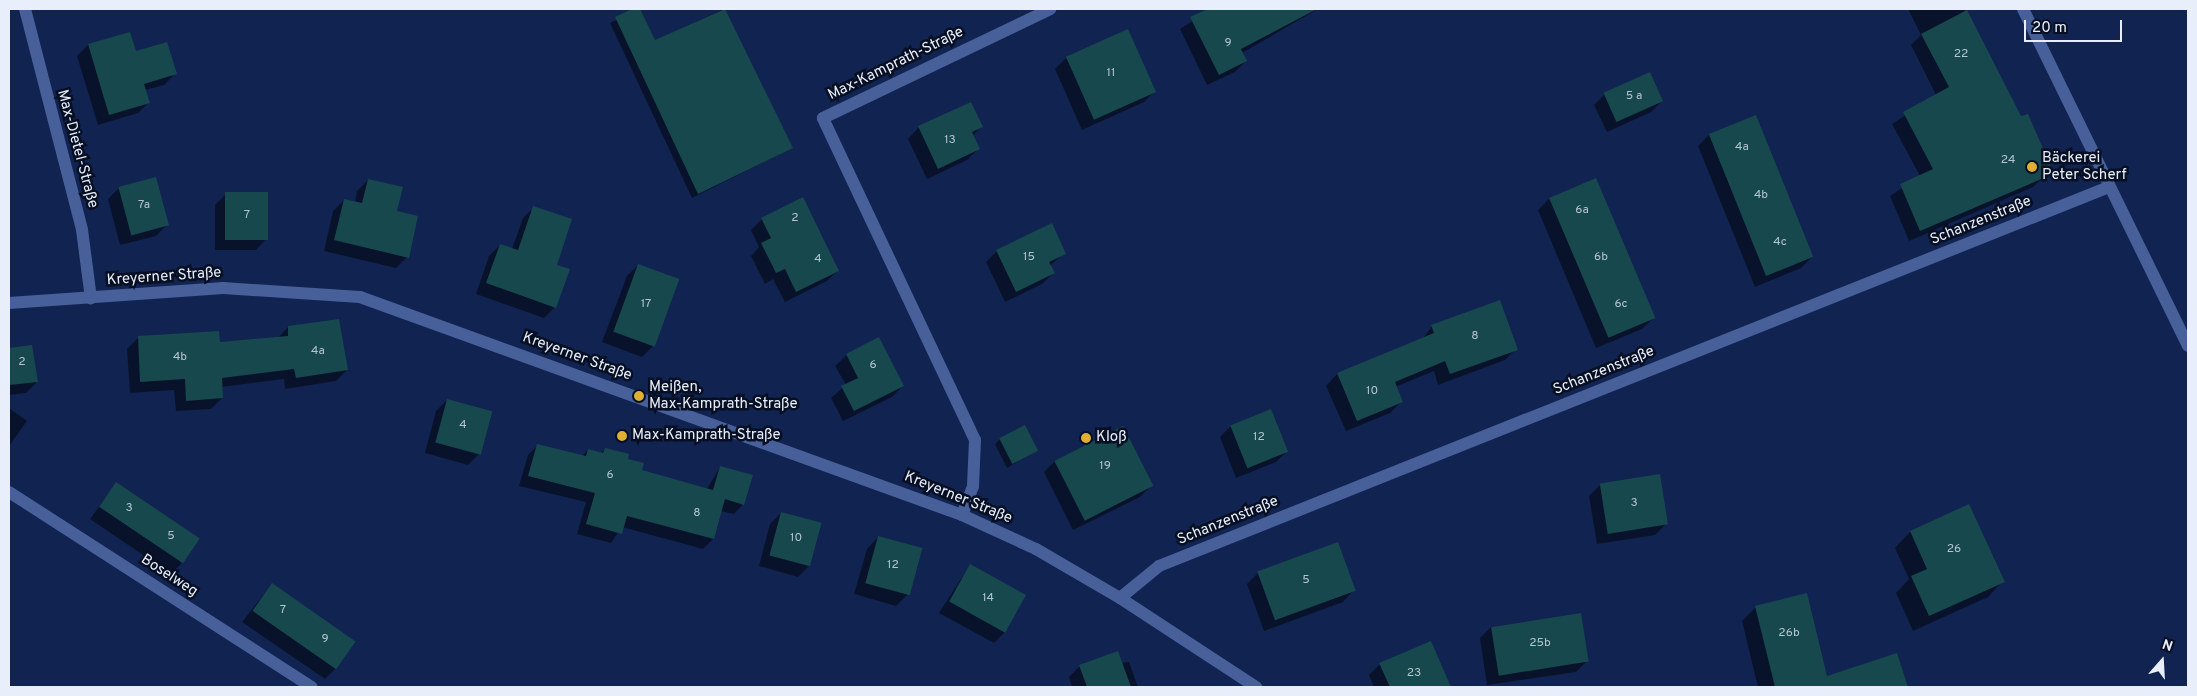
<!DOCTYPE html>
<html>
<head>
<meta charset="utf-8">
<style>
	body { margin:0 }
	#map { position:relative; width:2197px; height:696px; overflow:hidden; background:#112351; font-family:Overpass,sans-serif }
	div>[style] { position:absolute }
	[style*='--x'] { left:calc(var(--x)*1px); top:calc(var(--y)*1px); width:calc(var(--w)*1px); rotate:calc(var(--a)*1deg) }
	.shadow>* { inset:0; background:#0007 }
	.building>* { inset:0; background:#17484d; transform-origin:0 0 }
	.street>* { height:12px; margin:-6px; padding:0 6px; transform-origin:6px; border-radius:6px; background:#47609a }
	.dots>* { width:14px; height:14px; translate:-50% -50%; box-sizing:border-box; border:2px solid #070f23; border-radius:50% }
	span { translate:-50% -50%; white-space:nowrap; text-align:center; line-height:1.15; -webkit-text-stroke:5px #070f23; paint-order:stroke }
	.number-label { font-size:12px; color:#b4c4cf }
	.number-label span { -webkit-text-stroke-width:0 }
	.street-label { font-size:15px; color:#e8eefa }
	.poi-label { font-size:15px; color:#e8eefa }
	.left { translate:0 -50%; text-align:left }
	.frame { position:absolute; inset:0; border:10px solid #e8eefa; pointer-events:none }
	.north { position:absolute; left:2137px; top:636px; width:50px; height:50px; -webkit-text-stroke:4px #070f23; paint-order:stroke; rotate:19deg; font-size:14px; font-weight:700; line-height:20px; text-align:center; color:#e8eefa }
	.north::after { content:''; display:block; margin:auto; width:18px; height:22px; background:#e8eefa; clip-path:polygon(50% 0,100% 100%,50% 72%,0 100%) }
	.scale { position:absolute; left:2024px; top:20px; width:98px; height:22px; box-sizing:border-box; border:2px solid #e8eefa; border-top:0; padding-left:6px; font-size:15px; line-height:18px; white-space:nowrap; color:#e8eefa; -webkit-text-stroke:4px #070f23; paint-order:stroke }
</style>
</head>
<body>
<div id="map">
	<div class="shadow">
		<i style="clip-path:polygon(639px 9px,654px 41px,724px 9px,792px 148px,692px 198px,610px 23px)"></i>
		<i style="clip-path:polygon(1211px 9px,1318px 9px,1242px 53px,1246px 61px,1235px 72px,1207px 85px,1180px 29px)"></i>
		<i style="clip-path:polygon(1908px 9px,1965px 9px,2045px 176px,2033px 187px,1909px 241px,1890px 196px,1920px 176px,1892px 124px,1936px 95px,1911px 45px,1921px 35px)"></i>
		<i style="clip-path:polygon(130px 33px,135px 53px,175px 74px,164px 85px,145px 90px,149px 102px,138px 113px,98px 125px,77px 56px,88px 45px)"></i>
		<i style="clip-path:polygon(1066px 58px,1155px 91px,1144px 102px,1082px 130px,1055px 69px)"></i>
		<i style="clip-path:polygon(1605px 94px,1662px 101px,1651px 112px,1607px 132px,1594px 105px)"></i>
		<i style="clip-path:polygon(1755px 117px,1812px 257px,1801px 268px,1755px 287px,1698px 146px,1709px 135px)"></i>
		<i style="clip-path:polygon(919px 127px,981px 127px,972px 136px,978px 149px,967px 160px,927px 179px,908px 139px)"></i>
		<i style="clip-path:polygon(368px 180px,396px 212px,407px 257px,396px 268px,324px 251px,333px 211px,344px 200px,355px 203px,357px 191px)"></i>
		<i style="clip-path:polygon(119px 188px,167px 225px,156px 236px,120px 245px,108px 199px)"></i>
		<i style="clip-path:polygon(226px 194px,267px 238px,256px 250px,215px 250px,215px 205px)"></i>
		<i style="clip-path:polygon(1549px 199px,1653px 318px,1642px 329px,1596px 348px,1538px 210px)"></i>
		<i style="clip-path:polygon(534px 207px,555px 265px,555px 307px,544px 318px,476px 294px,489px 256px,500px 245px,512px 249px,523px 218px)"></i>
		<i style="clip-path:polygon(762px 219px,838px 270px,827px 281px,785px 302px,773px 279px,765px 284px,751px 256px,759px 247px,751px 230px)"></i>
		<i style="clip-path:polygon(997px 251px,1064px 253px,1050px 266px,1053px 273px,1042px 284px,1005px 302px,986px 262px)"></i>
		<i style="clip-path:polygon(638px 265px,678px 280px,653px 346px,642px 357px,602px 342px,627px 276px)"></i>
		<i style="clip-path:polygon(1432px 326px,1516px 349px,1505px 360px,1438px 385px,1434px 371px,1395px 387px,1401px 402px,1390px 413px,1346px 431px,1326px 386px,1337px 374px,1422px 340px)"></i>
		<i style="clip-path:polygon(288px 327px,347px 370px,336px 381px,285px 389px,284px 379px,221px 387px,222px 398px,211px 409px,176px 411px,174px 390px,130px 393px,127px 349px,138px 338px,218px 332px,218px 344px,278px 338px)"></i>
		<i style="clip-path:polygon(31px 347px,37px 382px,26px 393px,9px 395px,9px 349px)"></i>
		<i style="clip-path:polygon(847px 355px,903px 386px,892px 397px,843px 421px,831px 398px,846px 385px,835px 366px)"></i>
		<i style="clip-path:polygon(447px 400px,479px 454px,468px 465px,425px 453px,436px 411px)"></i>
		<i style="clip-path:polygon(9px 408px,27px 421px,9px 446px)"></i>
		<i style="clip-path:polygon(1231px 426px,1287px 451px,1276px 462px,1236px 478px,1220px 437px)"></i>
		<i style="clip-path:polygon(1000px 439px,1036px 451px,1007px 468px,995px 444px)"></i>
		<i style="clip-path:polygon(538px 445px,582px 456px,588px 450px,601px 454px,605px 449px,640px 471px,707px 489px,720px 467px,743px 504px,734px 514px,720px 511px,713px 539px,703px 549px,622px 527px,611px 543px,577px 534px,586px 502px,519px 486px,528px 455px)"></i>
		<i style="clip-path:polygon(1055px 461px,1151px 486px,1140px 497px,1073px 530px,1044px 472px)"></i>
		<i style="clip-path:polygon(116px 484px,182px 563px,171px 574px,90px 519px)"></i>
		<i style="clip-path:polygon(1600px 485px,1666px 524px,1655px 535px,1597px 544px,1589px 496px)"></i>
		<i style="clip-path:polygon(1969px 505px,2003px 581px,1988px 597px,1913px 631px,1896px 593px,1909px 579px,1895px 548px,1910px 532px)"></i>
		<i style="clip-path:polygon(781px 513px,821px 524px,809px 566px,798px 577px,759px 566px,770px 524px)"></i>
		<i style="clip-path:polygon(878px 537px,920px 549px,907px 595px,896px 606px,854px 594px,867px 549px)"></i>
		<i style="clip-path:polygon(970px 565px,1005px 632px,994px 643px,939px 613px)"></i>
		<i style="clip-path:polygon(1258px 573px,1354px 590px,1343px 602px,1264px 631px,1247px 584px)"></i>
		<i style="clip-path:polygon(272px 584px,336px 668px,325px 679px,242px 622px)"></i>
		<i style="clip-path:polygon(1756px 607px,1826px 677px,1896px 655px,1907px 687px,1758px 687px,1742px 621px)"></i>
		<i style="clip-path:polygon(1491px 627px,1587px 661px,1576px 672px,1487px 685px,1480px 638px)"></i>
		<i style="clip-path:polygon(1129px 662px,1138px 687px,1072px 687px,1069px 677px,1080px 666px)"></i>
		<i style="clip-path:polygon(1380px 664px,1448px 684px,1374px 687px,1369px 675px)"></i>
	</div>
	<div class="building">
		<i style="clip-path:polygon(632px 9px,640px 9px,655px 40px,725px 9px,793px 148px,698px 194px,615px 17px)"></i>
		<i style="clip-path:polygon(1208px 9px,1317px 9px,1241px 49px,1247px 61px,1219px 75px,1190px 17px)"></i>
		<i style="clip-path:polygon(1967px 10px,2021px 116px,2028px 114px,2051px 167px,2046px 177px,1920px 231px,1900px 184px,1933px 169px,1903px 112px,1949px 87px,1921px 34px)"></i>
		<i style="left:1128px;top:29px;width:69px;height:68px;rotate:66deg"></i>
		<i style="clip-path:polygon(130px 32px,136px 51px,167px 42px,177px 74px,144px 84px,150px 103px,109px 115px,88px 44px)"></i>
		<i style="left:1650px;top:72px;width:32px;height:51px;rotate:66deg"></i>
		<i style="clip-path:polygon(971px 102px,983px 127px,972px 132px,980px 149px,938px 169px,918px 126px)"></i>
		<i style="left:1756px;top:115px;width:153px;height:51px;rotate:68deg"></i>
		<i style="left:156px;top:177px;width:50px;height:39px;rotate:75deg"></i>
		<i style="left:1596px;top:178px;width:152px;height:51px;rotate:67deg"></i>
		<i style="clip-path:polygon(368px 179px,403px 187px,397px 211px,418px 216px,409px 258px,334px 240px,344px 199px,362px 203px)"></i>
		<i style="left:225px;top:192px;width:43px;height:48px"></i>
		<i style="clip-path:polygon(803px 197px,839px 271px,796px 292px,785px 269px,776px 273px,761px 243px,771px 238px,761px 218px)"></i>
		<i style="clip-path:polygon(533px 206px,572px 219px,557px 265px,570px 269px,556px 308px,486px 283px,500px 244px,518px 250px)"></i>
		<i style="clip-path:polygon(1052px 223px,1066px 254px,1049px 262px,1055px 273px,1016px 292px,996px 250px)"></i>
		<i style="left:638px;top:264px;width:44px;height:72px;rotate:20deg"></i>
		<i style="clip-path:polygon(1500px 300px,1518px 350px,1450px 374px,1445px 361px,1395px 382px,1403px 402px,1357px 421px,1337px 373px,1434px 333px,1431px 325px)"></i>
		<i style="clip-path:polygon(339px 319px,348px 370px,296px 378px,294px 369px,222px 378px,223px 398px,186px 401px,185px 379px,140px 382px,138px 336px,219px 331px,220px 342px,288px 336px,288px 326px)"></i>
		<i style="clip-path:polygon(879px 337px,904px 386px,854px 411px,841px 386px,858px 378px,846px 354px)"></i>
		<i style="clip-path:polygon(32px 345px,38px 382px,9px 385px,9px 348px)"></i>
		<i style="left:447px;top:399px;width:47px;height:45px;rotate:15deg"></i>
		<i style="left:1271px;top:409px;width:46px;height:44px;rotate:68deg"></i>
		<i style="left:1025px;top:425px;width:29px;height:29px;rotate:63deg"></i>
		<i style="left:1123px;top:426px;width:67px;height:77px;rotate:63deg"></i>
		<i style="clip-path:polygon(537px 444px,586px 456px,588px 449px,603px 453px,605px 448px,629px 454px,628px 459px,644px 463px,642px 470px,713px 490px,720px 466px,753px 475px,744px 505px,725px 499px,714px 539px,627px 516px,622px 534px,586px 524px,595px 493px,528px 476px)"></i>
		<i style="left:1660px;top:474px;width:51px;height:61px;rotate:81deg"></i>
		<i style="left:116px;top:482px;width:101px;height:30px;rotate:34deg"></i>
		<i style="clip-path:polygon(1969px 504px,2005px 582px,1929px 616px,1911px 576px,1927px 569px,1910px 531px)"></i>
		<i style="left:781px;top:512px;width:42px;height:45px;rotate:15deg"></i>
		<i style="left:878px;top:536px;width:46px;height:49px;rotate:15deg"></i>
		<i style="left:1338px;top:542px;width:52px;height:86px;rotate:70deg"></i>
		<i style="left:970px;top:564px;width:64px;height:43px;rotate:29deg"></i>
		<i style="left:272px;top:583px;width:102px;height:34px;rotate:35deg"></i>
		<i style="clip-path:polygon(1807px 593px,1827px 676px,1897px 653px,1908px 687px,1775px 687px,1755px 606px)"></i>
		<i style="left:1581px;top:613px;width:49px;height:91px;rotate:81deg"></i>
		<i style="clip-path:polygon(1431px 641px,1451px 687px,1390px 687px,1379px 663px)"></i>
		<i style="clip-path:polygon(1118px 651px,1131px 687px,1087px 687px,1079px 665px)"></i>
	</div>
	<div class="street">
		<i style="--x:25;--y:9;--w:228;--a:75.5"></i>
		<i style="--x:82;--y:230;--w:69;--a:82.5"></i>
		<i style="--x:2023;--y:9;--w:375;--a:63.9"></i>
		<i style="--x:9;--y:303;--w:215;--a:-4"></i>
		<i style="--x:223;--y:288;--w:137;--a:3.8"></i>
		<i style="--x:360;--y:297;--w:640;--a:19.91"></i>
		<i style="--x:962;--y:515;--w:81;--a:24.7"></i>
		<i style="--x:1036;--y:549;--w:97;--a:30.3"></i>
		<i style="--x:1120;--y:598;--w:163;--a:33.2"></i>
		<i style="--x:9;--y:492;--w:360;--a:32.8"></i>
		<i style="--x:962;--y:515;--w:31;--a:-69"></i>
		<i style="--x:973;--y:486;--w:46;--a:-87.5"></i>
		<i style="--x:975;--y:440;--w:356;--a:-115.3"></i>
		<i style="--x:823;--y:118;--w:252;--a:-25.6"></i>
		<i style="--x:1120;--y:598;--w:50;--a:-39.4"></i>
		<i style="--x:1159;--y:566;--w:1023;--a:-21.75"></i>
	</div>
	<div class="dots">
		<i style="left:2032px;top:167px;background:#e1af34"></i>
		<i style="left:639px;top:396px;background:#e1af34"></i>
		<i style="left:622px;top:436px;background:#e1af34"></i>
		<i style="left:1086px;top:438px;background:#e1af34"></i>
	</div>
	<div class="number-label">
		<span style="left:1228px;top:44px">9</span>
		<span style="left:1961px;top:55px">22</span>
		<span style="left:1111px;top:74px">11</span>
		<span style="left:1634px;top:97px">5 a</span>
		<span style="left:950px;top:141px">13</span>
		<span style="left:1742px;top:148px">4a</span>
		<span style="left:2008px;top:161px">24</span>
		<span style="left:1761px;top:196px">4b</span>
		<span style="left:144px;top:206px">7a</span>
		<span style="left:1582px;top:211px">6a</span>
		<span style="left:247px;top:216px">7</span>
		<span style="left:795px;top:219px">2</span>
		<span style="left:1780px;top:243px">4c</span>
		<span style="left:1029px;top:258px">15</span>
		<span style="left:1601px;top:258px">6b</span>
		<span style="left:818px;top:260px">4</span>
		<span style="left:646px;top:305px">17</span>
		<span style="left:1621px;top:305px">6c</span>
		<span style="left:1475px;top:337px">8</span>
		<span style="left:318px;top:352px">4a</span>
		<span style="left:180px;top:358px">4b</span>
		<span style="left:22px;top:363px">2</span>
		<span style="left:873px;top:366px">6</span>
		<span style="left:1372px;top:392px">10</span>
		<span style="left:463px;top:426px">4</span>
		<span style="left:1259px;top:438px">12</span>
		<span style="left:1105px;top:467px">19</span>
		<span style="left:610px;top:476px">6</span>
		<span style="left:1634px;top:504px">3</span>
		<span style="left:129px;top:509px">3</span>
		<span style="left:697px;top:514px">8</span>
		<span style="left:171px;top:537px">5</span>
		<span style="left:796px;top:539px">10</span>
		<span style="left:1954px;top:550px">26</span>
		<span style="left:893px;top:566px">12</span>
		<span style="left:1306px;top:581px">5</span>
		<span style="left:988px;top:599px">14</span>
		<span style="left:283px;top:611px">7</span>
		<span style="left:1789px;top:634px">26b</span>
		<span style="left:325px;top:640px">9</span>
		<span style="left:1540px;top:644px">25b</span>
		<span style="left:1414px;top:674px">23</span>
	</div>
	<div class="street-label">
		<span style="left:896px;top:64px;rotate:-26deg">Max-Kamprath-Straße</span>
		<span style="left:77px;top:149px;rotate:75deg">Max-Dietel-Straße</span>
		<span style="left:1981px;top:221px;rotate:-22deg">Schanzenstraße</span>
		<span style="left:164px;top:277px;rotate:-4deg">Kreyerner Straße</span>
		<span style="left:577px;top:357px;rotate:20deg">Kreyerner Straße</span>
		<span style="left:1604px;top:371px;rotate:-22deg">Schanzenstraße</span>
		<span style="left:958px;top:498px;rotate:22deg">Kreyerner Straße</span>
		<span style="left:1228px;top:521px;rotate:-22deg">Schanzenstraße</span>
		<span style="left:169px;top:576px;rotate:33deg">Boselweg</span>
	</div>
	<div class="poi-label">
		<span class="left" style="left:2042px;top:167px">Bäckerei<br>Peter Scherf</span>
		<span class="left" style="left:649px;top:396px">Meißen,<br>Max-Kamprath-Straße</span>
		<span class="left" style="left:632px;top:436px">Max-Kamprath-Straße</span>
		<span class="left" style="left:1096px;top:438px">Kloß</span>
	</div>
	<div class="frame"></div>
	<div class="north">N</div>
	<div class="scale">20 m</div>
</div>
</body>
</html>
